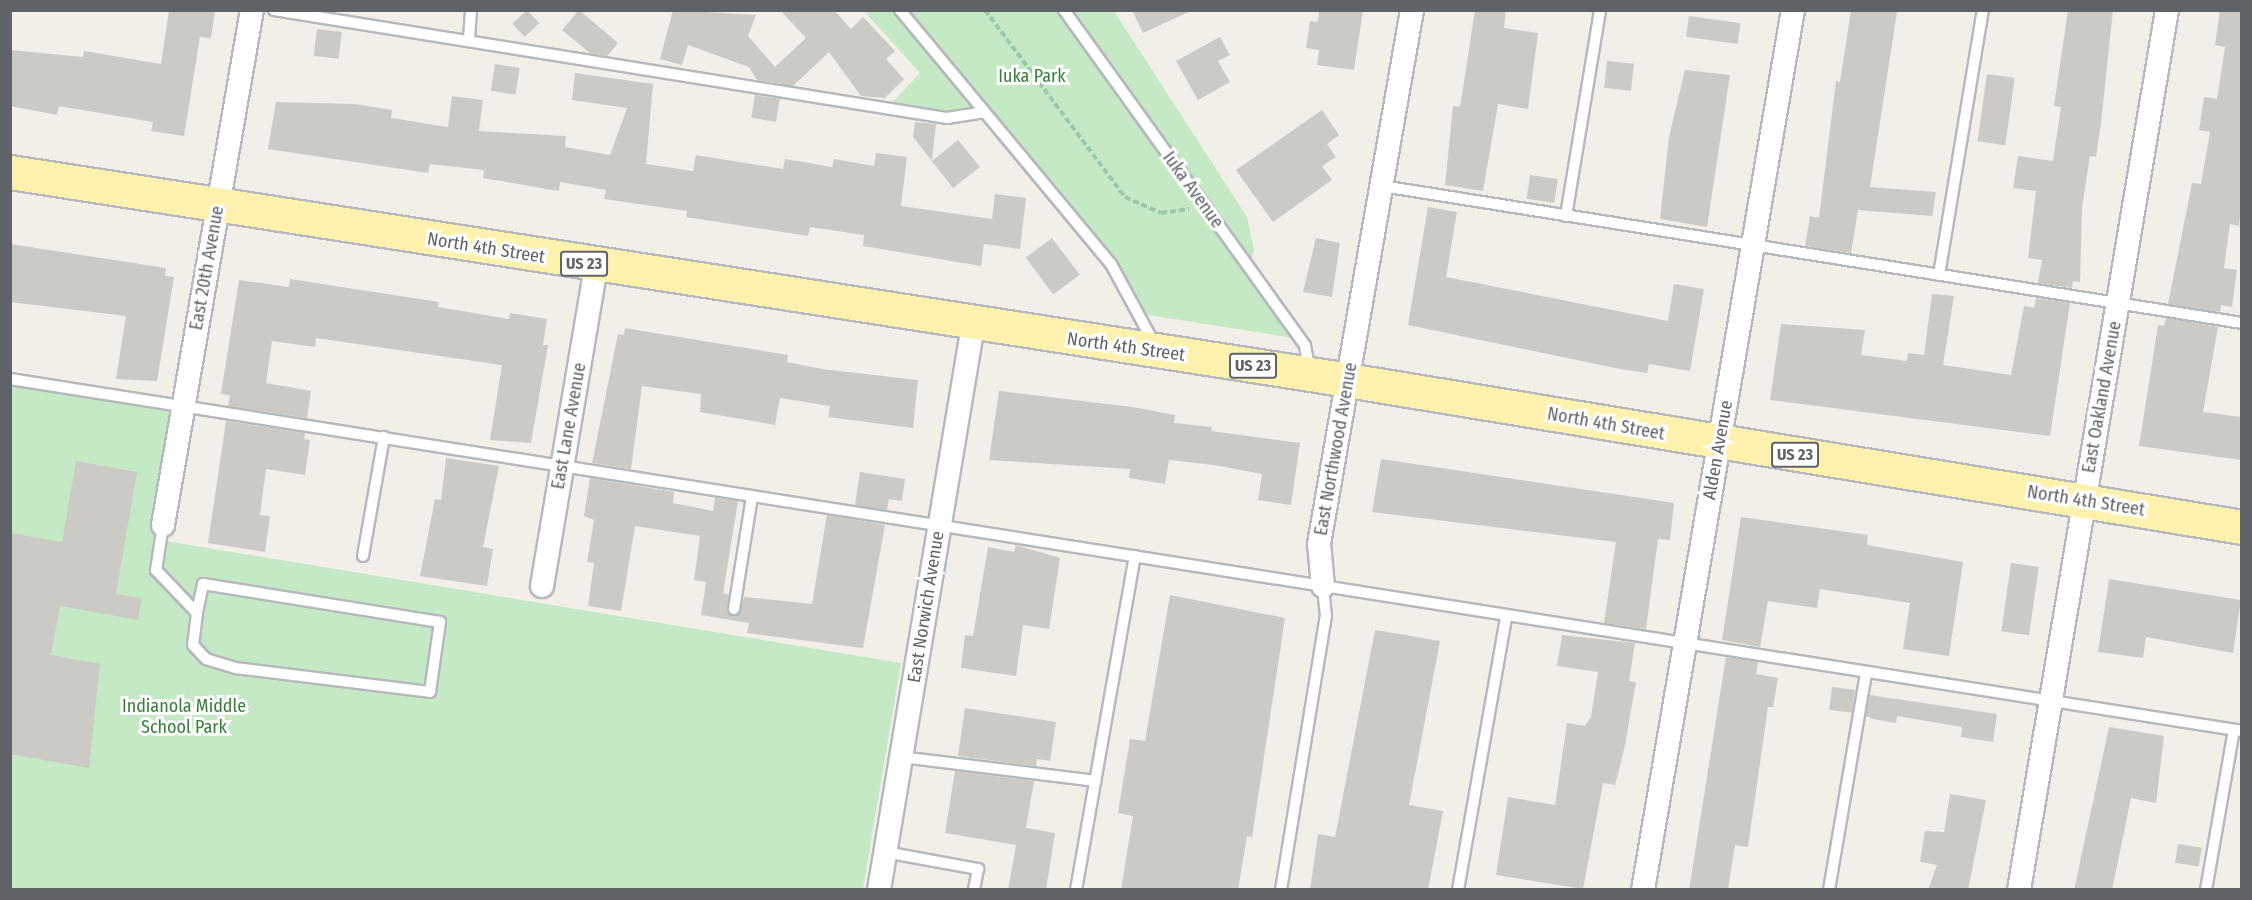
<!DOCTYPE html>
<html>
<head>
<meta charset="utf-8">
<style>
	body { margin:0 }
	#map { position:relative; width:2252px; height:900px; overflow:hidden; background:#f1efe8; font-family:"Fira Sans Condensed",sans-serif }
	div>[style] { position:absolute }
	[style*='--x'] { left:calc(var(--x)*1px); top:calc(var(--y)*1px); width:calc(var(--w)*1px); rotate:calc(var(--a)*1deg) }
	.green>* { inset:0; background:#c5e8c5 }
	.building>* { inset:0; background:#cccac5; transform-origin:0 0 }
	.path>* { height:4px; margin-top:-2px; transform-origin:0; background:repeating-linear-gradient(90deg,#9cc7a9 0 6px,transparent 0 9px) }
	.roads { filter:drop-shadow(2px 0 #b5b8bc) drop-shadow(-2px 0 #b5b8bc) drop-shadow(0 2px #b5b8bc) drop-shadow(0 -2px #b5b8bc) }
	.service>* { height:10px; margin:-5px; padding:0 5px; transform-origin:5px; border-radius:5px; background:#fff }
	.minor>* { height:22px; margin:-11px; padding:0 11px; transform-origin:11px; border-radius:11px; background:#fff }
	.primary>* { height:33px; margin:-16.5px; padding:0 16.5px; transform-origin:16.5px; border-radius:16.5px; background:#fff2af }
	span { translate:-50% -50%; white-space:nowrap; text-align:center; line-height:1.15; -webkit-text-stroke:6px #fff; paint-order:stroke }
	.shield-label span { padding:2px 4px; background:#fff; border:2px solid; border-radius:4px; -webkit-text-stroke-width:0 }
	.shield-label { font-size:16px; color:#5f6368; font-weight:700 }
	.park-label { font-size:18px; color:#348238 }
	.street-label { font-size:18px; color:#5f6368 }
	.frame { position:absolute; inset:0; border:12px solid #5f6368; pointer-events:none }
</style>
</head>
<body>
<div id="map">
	<div class="green">
		<i style="clip-path:polygon(864px 11px,1114px 11px,1247px 217px,1254px 250px,1249px 268px,1300px 339px,1142px 314px,1127px 286px,984px 112px,887px 108px,920px 73px)"></i>
		<i style="clip-path:polygon(10px 381px,181px 408px,160px 540px,901px 663px,863px 889px,11px 889px)"></i>
	</div>
	<div class="building">
		<i style="clip-path:polygon(169px 10px,215px 10px,211px 38px,200px 37px,184px 136px,151px 131px,153px 122px,59px 106px,57px 115px,10px 106px,10px 50px,83px 57px,84px 51px,161px 64px)"></i>
		<i style="left:527px;top:10px;width:18px;height:20px;rotate:47deg"></i>
		<i style="clip-path:polygon(579px 10px,618px 43px,607px 56px,590px 53px,562px 30px)"></i>
		<i style="clip-path:polygon(673px 10px,756px 15px,748px 36px,775px 67px,806px 38px,780px 10px,834px 10px,851px 29px,863px 17px,895px 51px,886px 59px,904px 79px,885px 98px,861px 96px,829px 52px,793px 86px,757px 80px,749px 67px,688px 45px,682px 65px,660px 59px)"></i>
		<i style="clip-path:polygon(1132px 10px,1193px 10px,1143px 33px)"></i>
		<i style="clip-path:polygon(1319px 10px,1363px 10px,1354px 70px,1317px 65px,1319px 50px,1306px 48px,1310px 21px,1318px 22px)"></i>
		<i style="clip-path:polygon(1475px 10px,1506px 10px,1504px 28px,1538px 33px,1528px 109px,1498px 104px,1483px 191px,1445px 185px,1453px 106px,1460px 107px)"></i>
		<i style="clip-path:polygon(1851px 10px,1897px 12px,1870px 187px,1936px 192px,1932px 216px,1858px 210px,1851px 253px,1805px 246px,1810px 216px,1819px 218px,1836px 81px,1840px 82px)"></i>
		<i style="clip-path:polygon(2068px 10px,2113px 10px,2101px 123px,2096px 157px,2090px 156px,2082px 207px,2080px 282px,2073px 281px,2072px 288px,2038px 283px,2042px 260px,2028px 258px,2036px 191px,2013px 188px,2018px 156px,2053px 161px,2061px 107px,2054px 106px)"></i>
		<i style="clip-path:polygon(2220px 10px,2241px 10px,2241px 207px,2239px 226px,2230px 224px,2224px 268px,2237px 270px,2232px 307px,2221px 305px,2220px 312px,2168px 304px,2192px 183px,2201px 184px,2210px 132px,2199px 130px,2204px 97px,2217px 99px,2225px 47px,2215px 45px)"></i>
		<i style="left:1689px;top:16px;width:52px;height:21px;rotate:8deg"></i>
		<i style="left:317px;top:29px;width:25px;height:27px;rotate:7deg"></i>
		<i style="clip-path:polygon(1220px 37px,1230px 55px,1218px 61px,1230px 82px,1198px 100px,1176px 61px)"></i>
		<i style="left:1607px;top:61px;width:27px;height:27px;rotate:6deg"></i>
		<i style="left:495px;top:64px;width:25px;height:27px;rotate:9deg"></i>
		<i style="clip-path:polygon(1685px 70px,1730px 75px,1707px 227px,1660px 219px,1669px 137px)"></i>
		<i style="clip-path:polygon(575px 73px,653px 84px,646px 164px,693px 171px,696px 155px,783px 169px,785px 159px,832px 167px,834px 159px,874px 166px,876px 153px,907px 157px,901px 206px,992px 219px,995px 194px,1026px 198px,1020px 249px,984px 244px,981px 266px,863px 246px,864px 235px,810px 227px,808px 236px,686px 217px,687px 211px,604px 199px,606px 190px,560px 182px,559px 191px,483px 178px,484px 170px,430px 164px,428px 173px,268px 149px,276px 102px,355px 104px,392px 110px,391px 118px,448px 127px,452px 96px,483px 100px,479px 131px,566px 136px,565px 147px,610px 155px,627px 108px,572px 100px)"></i>
		<i style="left:1987px;top:74px;width:28px;height:68px;rotate:8deg"></i>
		<i style="left:755px;top:95px;width:25px;height:23px;rotate:9deg"></i>
		<i style="clip-path:polygon(1322px 110px,1339px 135px,1327px 144px,1336px 157px,1322px 166px,1332px 180px,1273px 222px,1236px 170px)"></i>
		<i style="clip-path:polygon(915px 122px,936px 124px,932px 161px,958px 140px,980px 167px,953px 188px,913px 137px)"></i>
		<i style="left:1530px;top:175px;width:28px;height:24px;rotate:8deg"></i>
		<i style="clip-path:polygon(1428px 207px,1457px 212px,1446px 277px,1668px 321px,1674px 284px,1704px 289px,1690px 371px,1649px 364px,1647px 373px,1620px 369px,1408px 325px)"></i>
		<i style="left:1052px;top:238px;width:46px;height:33px;rotate:53deg"></i>
		<i style="clip-path:polygon(1316px 238px,1340px 243px,1332px 297px,1303px 292px)"></i>
		<i style="clip-path:polygon(10px 244px,166px 268px,165px 276px,174px 277px,157px 381px,116px 379px,126px 316px,10px 302px)"></i>
		<i style="clip-path:polygon(290px 279px,439px 302px,438px 307px,509px 319px,510px 313px,547px 319px,543px 345px,548px 345px,531px 443px,490px 440px,502px 365px,316px 338px,315px 347px,272px 341px,266px 383px,311px 391px,307px 418px,228px 406px,230px 395px,221px 394px,239px 280px,289px 287px)"></i>
		<i style="clip-path:polygon(1932px 294px,1954px 296px,1943px 365px,2011px 375px,2024px 306px,2034px 308px,2036px 298px,2070px 303px,2050px 436px,1770px 400px,1781px 324px,1865px 330px,1861px 355px,1907px 361px,1908px 353px,1924px 355px)"></i>
		<i style="clip-path:polygon(2166px 318px,2218px 327px,2203px 412px,2241px 417px,2241px 460px,2139px 446px,2158px 325px,2164px 326px)"></i>
		<i style="clip-path:polygon(625px 328px,788px 355px,787px 362px,822px 369px,918px 380px,913px 428px,828px 417px,830px 406px,780px 398px,775px 425px,700px 412px,701px 394px,642px 386px,631px 469px,592px 463px,618px 334px,624px 335px)"></i>
		<i style="clip-path:polygon(999px 391px,1132px 407px,1175px 415px,1174px 423px,1212px 427px,1211px 431px,1300px 443px,1291px 505px,1258px 500px,1262px 474px,1214px 465px,1169px 460px,1165px 484px,1129px 478px,1130px 469px,989px 460px)"></i>
		<i style="clip-path:polygon(226px 421px,305px 433px,304px 439px,310px 440px,305px 475px,266px 469px,260px 515px,270px 516px,265px 552px,208px 543px)"></i>
		<i style="clip-path:polygon(446px 458px,499px 466px,483px 547px,493px 549px,487px 586px,420px 576px,435px 499px,441px 500px)"></i>
		<i style="clip-path:polygon(1381px 459px,1674px 503px,1670px 540px,1658px 539px,1646px 629px,1604px 623px,1616px 542px,1372px 512px)"></i>
		<i style="clip-path:polygon(76px 461px,137px 472px,116px 594px,142px 598px,138px 620px,60px 606px,51px 655px,100px 664px,89px 768px,10px 754px,10px 533px,62px 542px)"></i>
		<i style="clip-path:polygon(860px 472px,905px 479px,902px 501px,889px 499px,887px 510px,855px 505px)"></i>
		<i style="clip-path:polygon(590px 478px,674px 492px,673px 503px,713px 511px,715px 498px,738px 501px,723px 593px,729px 595px,727px 611px,733px 616px,740px 613px,744px 597px,812px 604px,827px 515px,885px 525px,863px 648px,747px 633px,749px 623px,701px 615px,706px 582px,694px 580px,700px 536px,635px 526px,621px 611px,588px 606px,594px 563px,587px 562px,594px 520px,584px 516px)"></i>
		<i style="clip-path:polygon(1741px 517px,1868px 535px,1867px 545px,1963px 562px,1949px 656px,1903px 649px,1910px 603px,1820px 589px,1817px 608px,1768px 601px,1760px 647px,1722px 640px)"></i>
		<i style="clip-path:polygon(1016px 545px,1060px 558px,1049px 629px,1023px 625px,1016px 676px,961px 668px,965px 635px,973px 636px,988px 547px,1014px 552px)"></i>
		<i style="left:2011px;top:563px;width:28px;height:69px;rotate:8deg"></i>
		<i style="clip-path:polygon(2109px 579px,2241px 600px,2233px 653px,2146px 637px,2143px 658px,2098px 652px)"></i>
		<i style="clip-path:polygon(1170px 595px,1285px 618px,1252px 837px,1247px 836px,1238px 890px,1121px 890px,1133px 816px,1118px 813px,1130px 739px,1145px 741px)"></i>
		<i style="clip-path:polygon(1375px 630px,1440px 641px,1409px 805px,1443px 811px,1428px 890px,1310px 890px,1318px 834px,1335px 837px)"></i>
		<i style="clip-path:polygon(1562px 635px,1635px 643px,1629px 681px,1636px 682px,1624px 750px,1615px 785px,1603px 783px,1583px 889px,1496px 875px,1508px 797px,1555px 805px,1567px 723px,1585px 726px,1591px 717px,1598px 672px,1557px 666px)"></i>
		<i style="clip-path:polygon(1726px 657px,1758px 662px,1756px 674px,1778px 678px,1773px 707px,1768px 707px,1748px 847px,1735px 845px,1728px 890px,1689px 890px)"></i>
		<i style="left:1832px;top:687px;width:23px;height:23px;rotate:7deg"></i>
		<i style="clip-path:polygon(1870px 695px,1997px 714px,1993px 742px,1961px 737px,1962px 727px,1897px 716px,1896px 723px,1873px 719px,1866px 716px)"></i>
		<i style="clip-path:polygon(965px 708px,1056px 722px,1050px 761px,1037px 759px,1036px 766px,958px 756px)"></i>
		<i style="clip-path:polygon(2109px 727px,2164px 736px,2156px 803px,2131px 798px,2112px 890px,2074px 890px)"></i>
		<i style="clip-path:polygon(955px 771px,1034px 781px,1026px 828px,1055px 833px,1046px 890px,1008px 890px,1016px 845px,945px 833px)"></i>
		<i style="clip-path:polygon(1950px 794px,1986px 800px,1968px 890px,1928px 890px,1937px 865px,1920px 862px,1925px 831px,1944px 832px)"></i>
		<i style="left:2178px;top:844px;width:24px;height:19px;rotate:9deg"></i>
	</div>
	<div class="path">
		<i style="--x:985;--y:10;--w:234;--a:53.2"></i>
		<i style="--x:1125;--y:197;--w:39;--a:24"></i>
		<i style="--x:1161;--y:213;--w:28;--a:-8"></i>
	</div>
	<div class="roads">
		<div class="service">
			<i style="--x:274;--y:10;--w:682;--a:9.12"></i>
			<i style="--x:947;--y:118;--w:37;--a:-9"></i>
			<i style="--x:900;--y:10;--w:330;--a:50.3"></i>
			<i style="--x:1111;--y:264;--w:92;--a:61.5"></i>
			<i style="--x:1064;--y:10;--w:413;--a:54.3"></i>
			<i style="--x:1305;--y:346;--w:25;--a:79"></i>
			<i style="--x:469;--y:39;--w:29;--a:-86"></i>
			<i style="--x:1382;--y:186;--w:871;--a:9.05"></i>
			<i style="--x:1566;--y:216;--w:209;--a:-80.6"></i>
			<i style="--x:1939;--y:275;--w:269;--a:-80.6"></i>
			<i style="--x:10;--y:379;--w:2260;--a:8.96"></i>
			<i style="--x:163;--y:525;--w:46;--a:98.8"></i>
			<i style="--x:156;--y:570;--w:59;--a:46.4"></i>
			<i style="--x:197;--y:613;--w:32;--a:97"></i>
			<i style="--x:193;--y:645;--w:19;--a:47"></i>
			<i style="--x:206;--y:659;--w:30;--a:17"></i>
			<i style="--x:235;--y:668;--w:196;--a:7"></i>
			<i style="--x:430;--y:692;--w:71;--a:-81.9"></i>
			<i style="--x:440;--y:622;--w:240;--a:-170.9"></i>
			<i style="--x:203;--y:584;--w:30;--a:102"></i>
			<i style="--x:363;--y:556;--w:121;--a:-80"></i>
			<i style="--x:734;--y:609;--w:113;--a:-80.9"></i>
			<i style="--x:901;--y:757;--w:196;--a:7"></i>
			<i style="--x:885;--y:852;--w:95;--a:10.4"></i>
			<i style="--x:978;--y:869;--w:21;--a:101"></i>
			<i style="--x:1076;--y:890;--w:339;--a:-80"></i>
			<i style="--x:1281;--y:890;--w:278;--a:-80.7"></i>
			<i style="--x:1326;--y:616;--w:30;--a:-96"></i>
			<i style="--x:1458;--y:890;--w:276;--a:-80"></i>
			<i style="--x:1829;--y:890;--w:219;--a:-80.3"></i>
			<i style="--x:2206;--y:890;--w:162;--a:-80.1"></i>
		</div>
		<div class="minor">
			<i style="--x:163;--y:525;--w:523;--a:-80.2"></i>
			<i style="--x:542;--y:586;--w:325;--a:-80.4"></i>
			<i style="--x:1323;--y:586;--w:42;--a:-95.4"></i>
			<i style="--x:1319;--y:544;--w:542;--a:-80.12"></i>
			<i style="--x:879;--y:890;--w:573;--a:-80.55"></i>
			<i style="--x:1643;--y:890;--w:893;--a:-80.33"></i>
			<i style="--x:2019;--y:890;--w:892;--a:-80.45"></i>
		</div>
		<div class="primary">
			<i style="--x:10;--y:172;--w:1335;--a:8.83"></i>
			<i style="--x:1329;--y:377;--w:925;--a:9.33"></i>
		</div>
	</div>
	<div class="shield-label">
		<span style="left:584px;top:264px">US 23</span>
		<span style="left:1253px;top:366px">US 23</span>
		<span style="left:1795px;top:455px">US 23</span>
	</div>
	<div class="park-label">
		<span style="left:1032px;top:76px">Iuka Park</span>
		<span style="left:184px;top:717px">Indianola Middle<br>School Park</span>
	</div>
	<div class="street-label">
		<span style="left:1193px;top:190px;rotate:54deg">Iuka Avenue</span>
		<span style="left:486px;top:248px;rotate:9deg">North 4th Street</span>
		<span style="left:207px;top:268px;rotate:-80deg">East 20th Avenue</span>
		<span style="left:1126px;top:347px;rotate:8deg">North 4th Street</span>
		<span style="left:2102px;top:397px;rotate:-80deg">East Oakland Avenue</span>
		<span style="left:1606px;top:424px;rotate:10deg">North 4th Street</span>
		<span style="left:569px;top:426px;rotate:-80deg">East Lane Avenue</span>
		<span style="left:1336px;top:449px;rotate:-80deg">East Northwood Avenue</span>
		<span style="left:1718px;top:450px;rotate:-80deg">Alden Avenue</span>
		<span style="left:2086px;top:501px;rotate:9deg">North 4th Street</span>
		<span style="left:926px;top:607px;rotate:-81deg">East Norwich Avenue</span>
	</div>
	<div class="frame"></div>
</div>
</body>
</html>
